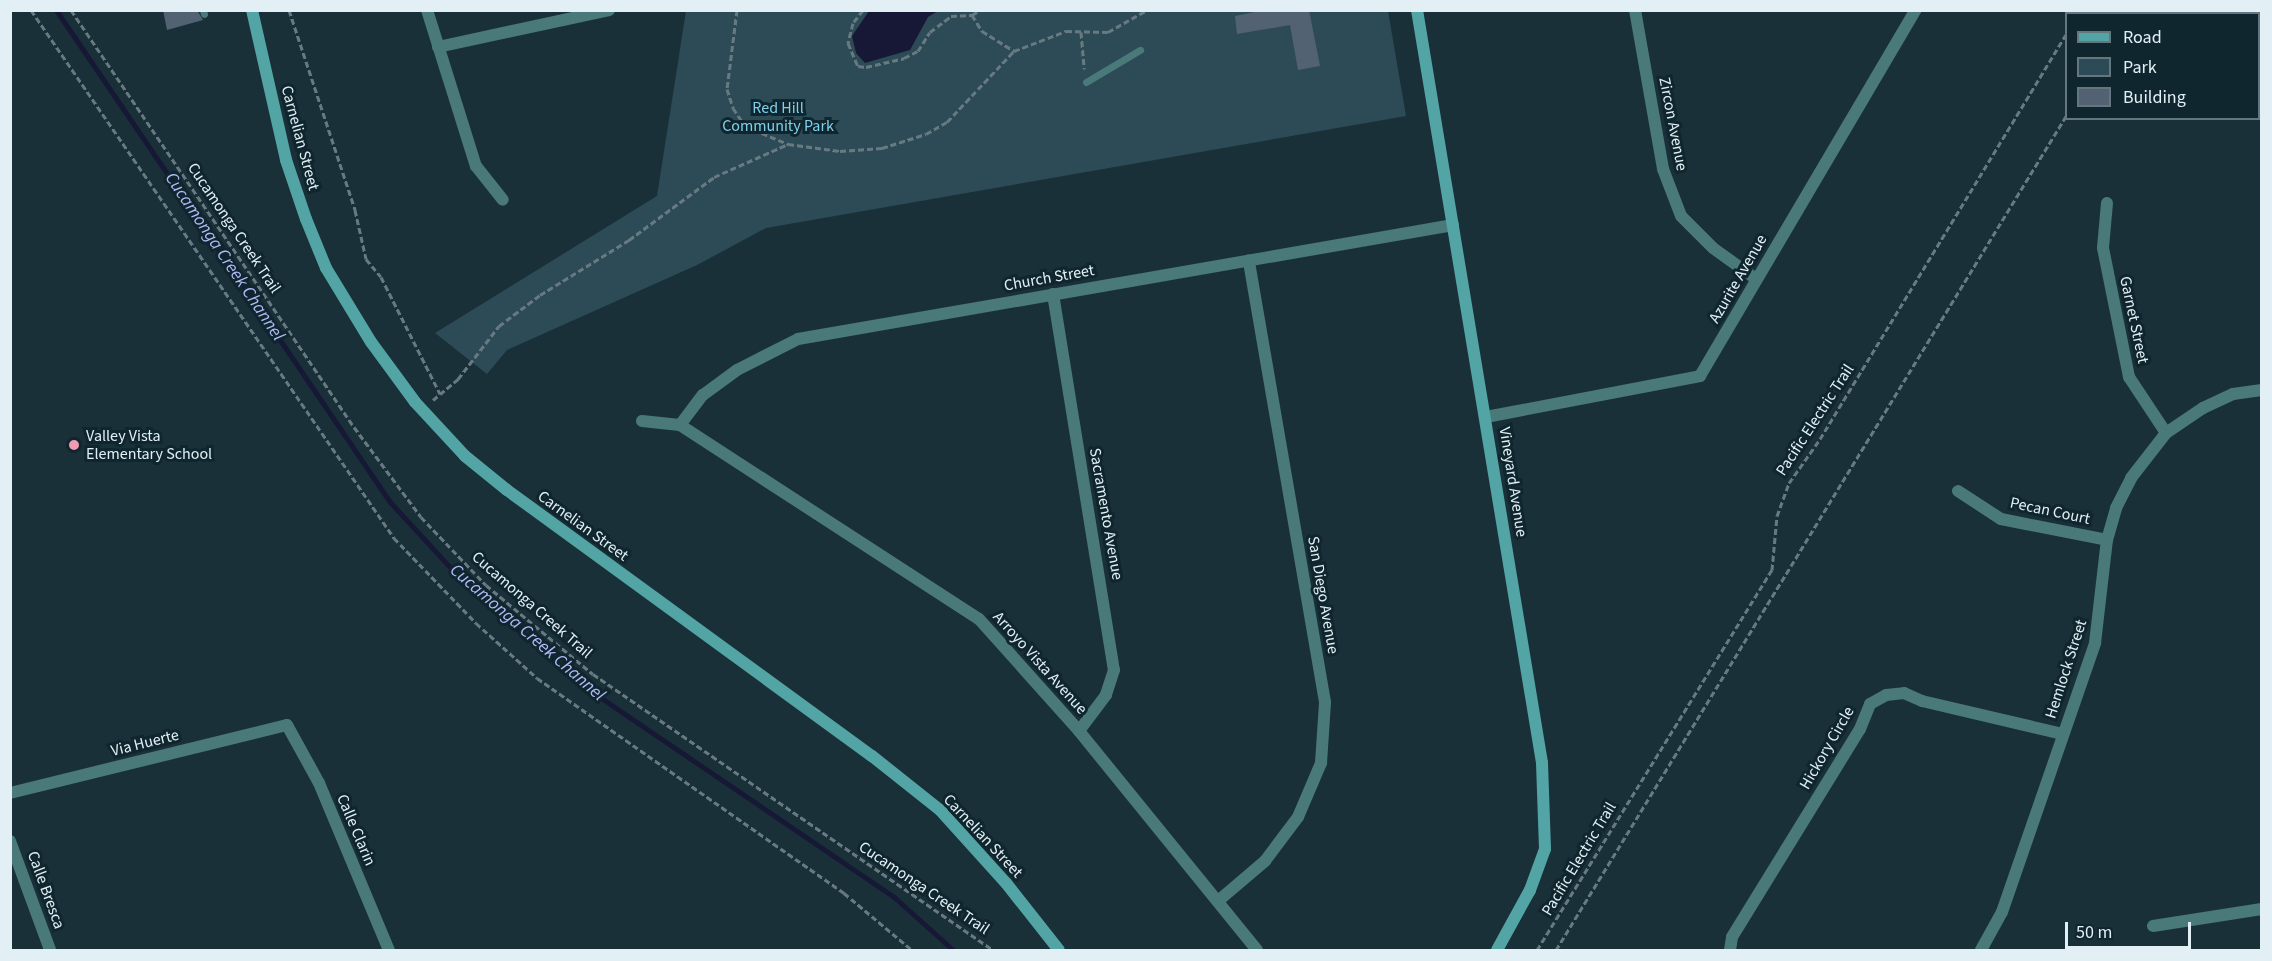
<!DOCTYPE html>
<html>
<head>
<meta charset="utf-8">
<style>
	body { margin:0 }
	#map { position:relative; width:2272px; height:961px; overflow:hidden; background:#1a3038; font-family:"Source Sans 3",sans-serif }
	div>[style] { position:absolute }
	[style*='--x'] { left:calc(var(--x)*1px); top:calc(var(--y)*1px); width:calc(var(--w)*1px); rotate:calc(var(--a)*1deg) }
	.green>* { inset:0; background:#2d4b56 }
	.water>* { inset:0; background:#161836 }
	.stream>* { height:5px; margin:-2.5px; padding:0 2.5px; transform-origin:2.5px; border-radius:2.5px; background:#161836 }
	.building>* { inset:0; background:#536272 }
	.path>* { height:3px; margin-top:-1.5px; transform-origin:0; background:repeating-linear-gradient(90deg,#677a81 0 6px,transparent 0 9px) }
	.lane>* { height:7px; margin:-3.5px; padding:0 3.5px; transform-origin:3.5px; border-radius:3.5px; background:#497979 }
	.street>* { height:12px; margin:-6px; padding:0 6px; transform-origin:6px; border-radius:6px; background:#497979 }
	.secondary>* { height:12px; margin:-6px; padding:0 6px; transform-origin:6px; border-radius:6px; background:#53a4a4 }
	.dots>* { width:16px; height:16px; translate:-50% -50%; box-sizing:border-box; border:3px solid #10262e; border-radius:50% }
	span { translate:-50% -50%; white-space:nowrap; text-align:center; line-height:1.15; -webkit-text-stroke:6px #10262e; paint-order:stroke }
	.park-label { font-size:16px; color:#81d0eb }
	.street-label { font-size:16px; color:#e2f0f5 }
	.poi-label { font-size:16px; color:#e2f0f5 }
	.left { translate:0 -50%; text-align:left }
	.water-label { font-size:18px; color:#b1baf7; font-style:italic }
	.frame { position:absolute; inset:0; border:12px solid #e2f0f5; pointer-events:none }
	.legend { position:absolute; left:2065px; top:12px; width:195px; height:108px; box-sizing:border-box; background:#10262e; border:2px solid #64777e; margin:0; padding:8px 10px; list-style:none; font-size:18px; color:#e2f0f5 }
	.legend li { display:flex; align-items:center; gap:12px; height:30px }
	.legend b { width:30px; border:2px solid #64777e }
	.scale { position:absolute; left:2065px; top:922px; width:126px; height:27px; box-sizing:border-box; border:3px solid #e2f0f5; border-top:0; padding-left:8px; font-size:18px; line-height:21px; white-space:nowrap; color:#e2f0f5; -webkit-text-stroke:4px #10262e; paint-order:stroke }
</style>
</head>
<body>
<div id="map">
	<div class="green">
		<i style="clip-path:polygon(686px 11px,1388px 11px,1406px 116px,766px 228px,697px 265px,507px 350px,487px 374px,435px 333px,657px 196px)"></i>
	</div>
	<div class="water">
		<i style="clip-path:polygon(869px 11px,869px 10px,938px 11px,928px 17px,910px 50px,865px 63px,856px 53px,852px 36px)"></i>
	</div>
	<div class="stream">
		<i style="--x:56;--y:10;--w:595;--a:55.83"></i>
		<i style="--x:390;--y:502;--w:117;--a:47.4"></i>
		<i style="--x:469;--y:588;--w:153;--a:40.5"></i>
		<i style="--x:585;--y:687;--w:374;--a:34.2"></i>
		<i style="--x:894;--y:897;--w:79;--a:41.9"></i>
	</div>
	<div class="building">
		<i style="clip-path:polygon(163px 10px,197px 10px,203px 20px,167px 30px)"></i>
		<i style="clip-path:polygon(1265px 10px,1309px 10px,1320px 66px,1298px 70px,1290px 25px,1237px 34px,1235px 16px)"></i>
	</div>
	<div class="path">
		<i style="--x:31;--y:10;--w:641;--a:55.49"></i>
		<i style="--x:394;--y:538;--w:118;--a:46"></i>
		<i style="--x:476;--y:623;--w:82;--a:42"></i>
		<i style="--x:537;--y:678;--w:375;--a:35"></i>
		<i style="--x:844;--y:893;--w:89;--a:40"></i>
		<i style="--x:71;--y:10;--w:504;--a:55.84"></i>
		<i style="--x:354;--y:427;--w:112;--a:53.3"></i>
		<i style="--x:421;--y:517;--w:94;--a:46.3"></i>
		<i style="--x:486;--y:585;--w:139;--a:39.8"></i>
		<i style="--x:593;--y:674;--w:486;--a:34.6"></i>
		<i style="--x:289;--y:10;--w:211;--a:71.7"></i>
		<i style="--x:355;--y:210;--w:50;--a:77.3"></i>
		<i style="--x:366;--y:259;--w:23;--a:50"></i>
		<i style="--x:381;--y:277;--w:131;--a:63.2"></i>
		<i style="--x:737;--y:10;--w:80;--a:97.2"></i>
		<i style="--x:727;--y:89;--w:20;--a:72"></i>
		<i style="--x:733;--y:108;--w:22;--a:56"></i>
		<i style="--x:745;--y:126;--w:47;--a:22.7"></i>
		<i style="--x:788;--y:144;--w:52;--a:7.7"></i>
		<i style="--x:840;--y:151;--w:42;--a:-4.1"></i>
		<i style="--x:882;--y:148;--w:46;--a:-17.7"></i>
		<i style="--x:926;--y:134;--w:24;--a:-30"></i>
		<i style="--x:947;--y:122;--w:98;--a:-46.7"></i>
		<i style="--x:1014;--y:51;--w:56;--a:-21"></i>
		<i style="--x:1066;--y:31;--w:42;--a:1.4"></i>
		<i style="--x:1108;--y:32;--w:45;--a:-29.4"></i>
		<i style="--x:863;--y:10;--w:16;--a:128"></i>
		<i style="--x:853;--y:23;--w:21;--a:104"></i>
		<i style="--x:848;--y:43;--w:25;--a:67"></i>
		<i style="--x:858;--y:66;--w:8;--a:7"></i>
		<i style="--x:866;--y:67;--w:39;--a:-13"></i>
		<i style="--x:904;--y:58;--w:16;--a:-27"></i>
		<i style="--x:918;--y:51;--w:22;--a:-58"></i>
		<i style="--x:930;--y:32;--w:26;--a:-37"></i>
		<i style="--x:951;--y:16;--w:21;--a:-3"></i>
		<i style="--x:972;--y:15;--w:9;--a:-32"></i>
		<i style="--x:2080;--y:14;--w:4;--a:-63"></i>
		<i style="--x:2129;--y:14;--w:4;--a:-63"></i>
		<i style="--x:972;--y:15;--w:19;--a:58"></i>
		<i style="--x:982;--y:31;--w:38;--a:32"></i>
		<i style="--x:1081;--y:32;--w:37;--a:85"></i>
		<i style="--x:433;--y:400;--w:33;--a:-40"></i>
		<i style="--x:458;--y:379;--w:67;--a:-52.3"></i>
		<i style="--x:499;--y:326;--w:51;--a:-37.1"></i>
		<i style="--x:540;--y:295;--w:105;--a:-31.7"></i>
		<i style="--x:629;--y:240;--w:106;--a:-36.5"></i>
		<i style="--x:714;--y:177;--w:79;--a:-24"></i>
		<i style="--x:1537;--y:950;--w:447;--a:-58.3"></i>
		<i style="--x:1772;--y:570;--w:54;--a:-84.7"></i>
		<i style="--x:1777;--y:516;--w:35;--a:-70"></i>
		<i style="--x:1789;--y:483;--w:54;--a:-54.8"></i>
		<i style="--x:1820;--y:439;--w:473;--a:-58.7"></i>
		<i style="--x:1556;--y:950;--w:978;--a:-58.55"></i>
	</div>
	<div class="lane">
		<i style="--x:203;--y:10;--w:4;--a:76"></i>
		<i style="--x:1086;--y:82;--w:63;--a:-30.7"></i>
	</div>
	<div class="street">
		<i style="--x:427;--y:10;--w:164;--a:72.6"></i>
		<i style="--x:476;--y:166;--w:43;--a:51.5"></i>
		<i style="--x:1635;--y:10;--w:161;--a:80"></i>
		<i style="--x:1663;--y:169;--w:50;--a:69"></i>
		<i style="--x:1681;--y:216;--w:45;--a:45"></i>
		<i style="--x:1713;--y:248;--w:53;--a:35.8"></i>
		<i style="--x:438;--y:47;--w:175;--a:-12.2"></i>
		<i style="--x:2107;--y:203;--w:45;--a:95.1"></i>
		<i style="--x:2103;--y:248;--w:132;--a:78.6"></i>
		<i style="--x:2129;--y:377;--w:67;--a:56.5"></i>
		<i style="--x:1053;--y:294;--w:381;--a:80.8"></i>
		<i style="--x:1114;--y:670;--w:26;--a:108"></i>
		<i style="--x:1106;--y:695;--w:45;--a:126.9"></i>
		<i style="--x:1486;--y:417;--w:218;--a:-10.8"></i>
		<i style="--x:1700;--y:376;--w:425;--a:-59.5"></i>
		<i style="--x:642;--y:421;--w:38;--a:6"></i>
		<i style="--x:680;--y:425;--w:356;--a:33"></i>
		<i style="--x:979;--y:619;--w:150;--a:48.2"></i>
		<i style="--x:1079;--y:731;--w:282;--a:50.9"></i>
		<i style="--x:680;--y:425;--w:38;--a:-53"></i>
		<i style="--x:703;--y:395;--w:42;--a:-36.3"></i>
		<i style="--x:737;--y:370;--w:68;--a:-26.9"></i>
		<i style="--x:798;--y:339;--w:665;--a:-9.87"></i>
		<i style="--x:1958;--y:491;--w:51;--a:33.1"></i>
		<i style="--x:2001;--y:519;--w:108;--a:11.2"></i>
		<i style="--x:10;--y:793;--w:285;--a:-13.8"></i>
		<i style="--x:287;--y:725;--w:66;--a:61.1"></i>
		<i style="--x:319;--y:783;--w:181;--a:67.3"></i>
		<i style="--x:10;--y:841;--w:116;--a:69.8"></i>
		<i style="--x:1218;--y:901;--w:62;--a:-40.4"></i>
		<i style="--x:1265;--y:861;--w:55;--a:-53.1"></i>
		<i style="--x:1298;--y:817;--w:59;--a:-66.9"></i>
		<i style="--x:1321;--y:763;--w:61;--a:-86.2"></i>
		<i style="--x:1325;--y:702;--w:448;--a:-99.8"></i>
		<i style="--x:2153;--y:926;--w:110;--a:-8.9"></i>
		<i style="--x:1730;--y:950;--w:13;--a:-81"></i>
		<i style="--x:1732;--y:937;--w:244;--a:-58.4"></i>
		<i style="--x:1860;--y:729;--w:27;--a:-68"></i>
		<i style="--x:1870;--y:704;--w:18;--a:-29"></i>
		<i style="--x:1886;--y:695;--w:18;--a:-6"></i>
		<i style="--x:1904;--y:693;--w:20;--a:24"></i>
		<i style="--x:1922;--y:701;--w:145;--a:13.2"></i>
		<i style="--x:1981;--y:950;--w:43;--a:-61.1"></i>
		<i style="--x:2002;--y:912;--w:285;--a:-70.9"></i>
		<i style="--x:2095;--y:643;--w:104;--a:-83.4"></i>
		<i style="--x:2107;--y:540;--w:33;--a:-74"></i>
		<i style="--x:2116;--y:508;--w:34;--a:-63"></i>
		<i style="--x:2131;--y:478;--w:57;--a:-52.1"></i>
		<i style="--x:2166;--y:433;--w:45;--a:-34"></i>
		<i style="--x:2203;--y:408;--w:33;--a:-25"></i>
		<i style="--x:2233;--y:394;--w:29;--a:-8"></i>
	</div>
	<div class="secondary">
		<i style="--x:252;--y:10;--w:154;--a:77.2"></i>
		<i style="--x:286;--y:160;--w:62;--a:71.3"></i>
		<i style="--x:306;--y:219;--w:53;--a:67.8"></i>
		<i style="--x:326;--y:268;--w:87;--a:58.7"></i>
		<i style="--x:371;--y:342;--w:74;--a:53.7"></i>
		<i style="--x:415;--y:402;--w:74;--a:47.2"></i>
		<i style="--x:465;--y:456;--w:54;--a:39"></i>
		<i style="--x:507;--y:490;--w:452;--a:36.1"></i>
		<i style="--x:872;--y:756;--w:87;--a:38.5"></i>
		<i style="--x:940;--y:810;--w:98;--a:47.9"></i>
		<i style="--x:1006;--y:883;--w:85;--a:51.7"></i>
		<i style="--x:1417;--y:10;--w:763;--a:80.57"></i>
		<i style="--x:1542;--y:763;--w:86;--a:88"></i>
		<i style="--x:1545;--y:849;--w:44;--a:110.1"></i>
		<i style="--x:1530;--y:890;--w:68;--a:118.8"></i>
	</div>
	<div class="dots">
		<i style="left:74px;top:445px;background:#f09ab4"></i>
	</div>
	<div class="park-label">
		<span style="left:778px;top:117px">Red Hill<br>Community Park</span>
	</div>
	<div class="street-label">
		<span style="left:1673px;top:124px;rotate:79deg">Zircon Avenue</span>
		<span style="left:300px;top:138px;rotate:75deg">Carnelian Street</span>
		<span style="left:234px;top:228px;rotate:56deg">Cucamonga Creek Trail</span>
		<span style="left:1049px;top:278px;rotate:-10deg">Church Street</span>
		<span style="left:1738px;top:279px;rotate:-60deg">Azurite Avenue</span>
		<span style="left:2134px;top:320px;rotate:78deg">Garnet Street</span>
		<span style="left:1815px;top:420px;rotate:-57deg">Pacific Electric Trail</span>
		<span style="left:1513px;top:482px;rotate:81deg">Vineyard Avenue</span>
		<span style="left:2050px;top:511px;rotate:12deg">Pecan Court</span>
		<span style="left:1106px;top:514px;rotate:80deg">Sacramento Avenue</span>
		<span style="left:583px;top:526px;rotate:36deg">Carnelian Street</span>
		<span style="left:1323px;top:595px;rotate:80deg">San Diego Avenue</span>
		<span style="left:532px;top:605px;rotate:41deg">Cucamonga Creek Trail</span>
		<span style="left:1040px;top:663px;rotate:48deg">Arroyo Vista Avenue</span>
		<span style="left:2066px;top:669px;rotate:-72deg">Hemlock Street</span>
		<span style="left:145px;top:743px;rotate:-14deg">Via Huerte</span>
		<span style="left:1827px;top:748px;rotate:-60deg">Hickory Circle</span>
		<span style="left:356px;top:830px;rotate:67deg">Calle Clarin</span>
		<span style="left:983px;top:836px;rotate:47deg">Carnelian Street</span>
		<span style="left:1579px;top:859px;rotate:-59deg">Pacific Electric Trail</span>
		<span style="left:924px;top:888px;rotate:34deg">Cucamonga Creek Trail</span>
		<span style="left:46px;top:890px;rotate:70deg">Calle Bresca</span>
	</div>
	<div class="poi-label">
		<span class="left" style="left:86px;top:445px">Valley Vista<br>Elementary School</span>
	</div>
	<div class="water-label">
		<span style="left:224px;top:257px;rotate:56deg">Cucamonga Creek Channel</span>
		<span style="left:527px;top:633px;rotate:41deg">Cucamonga Creek Channel</span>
	</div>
	<div class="frame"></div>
	<ul class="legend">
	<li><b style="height:8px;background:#53a4a4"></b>Road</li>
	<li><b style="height:16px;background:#2d4b56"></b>Park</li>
	<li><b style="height:16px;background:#536272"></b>Building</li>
	</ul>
	<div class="scale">50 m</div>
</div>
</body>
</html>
